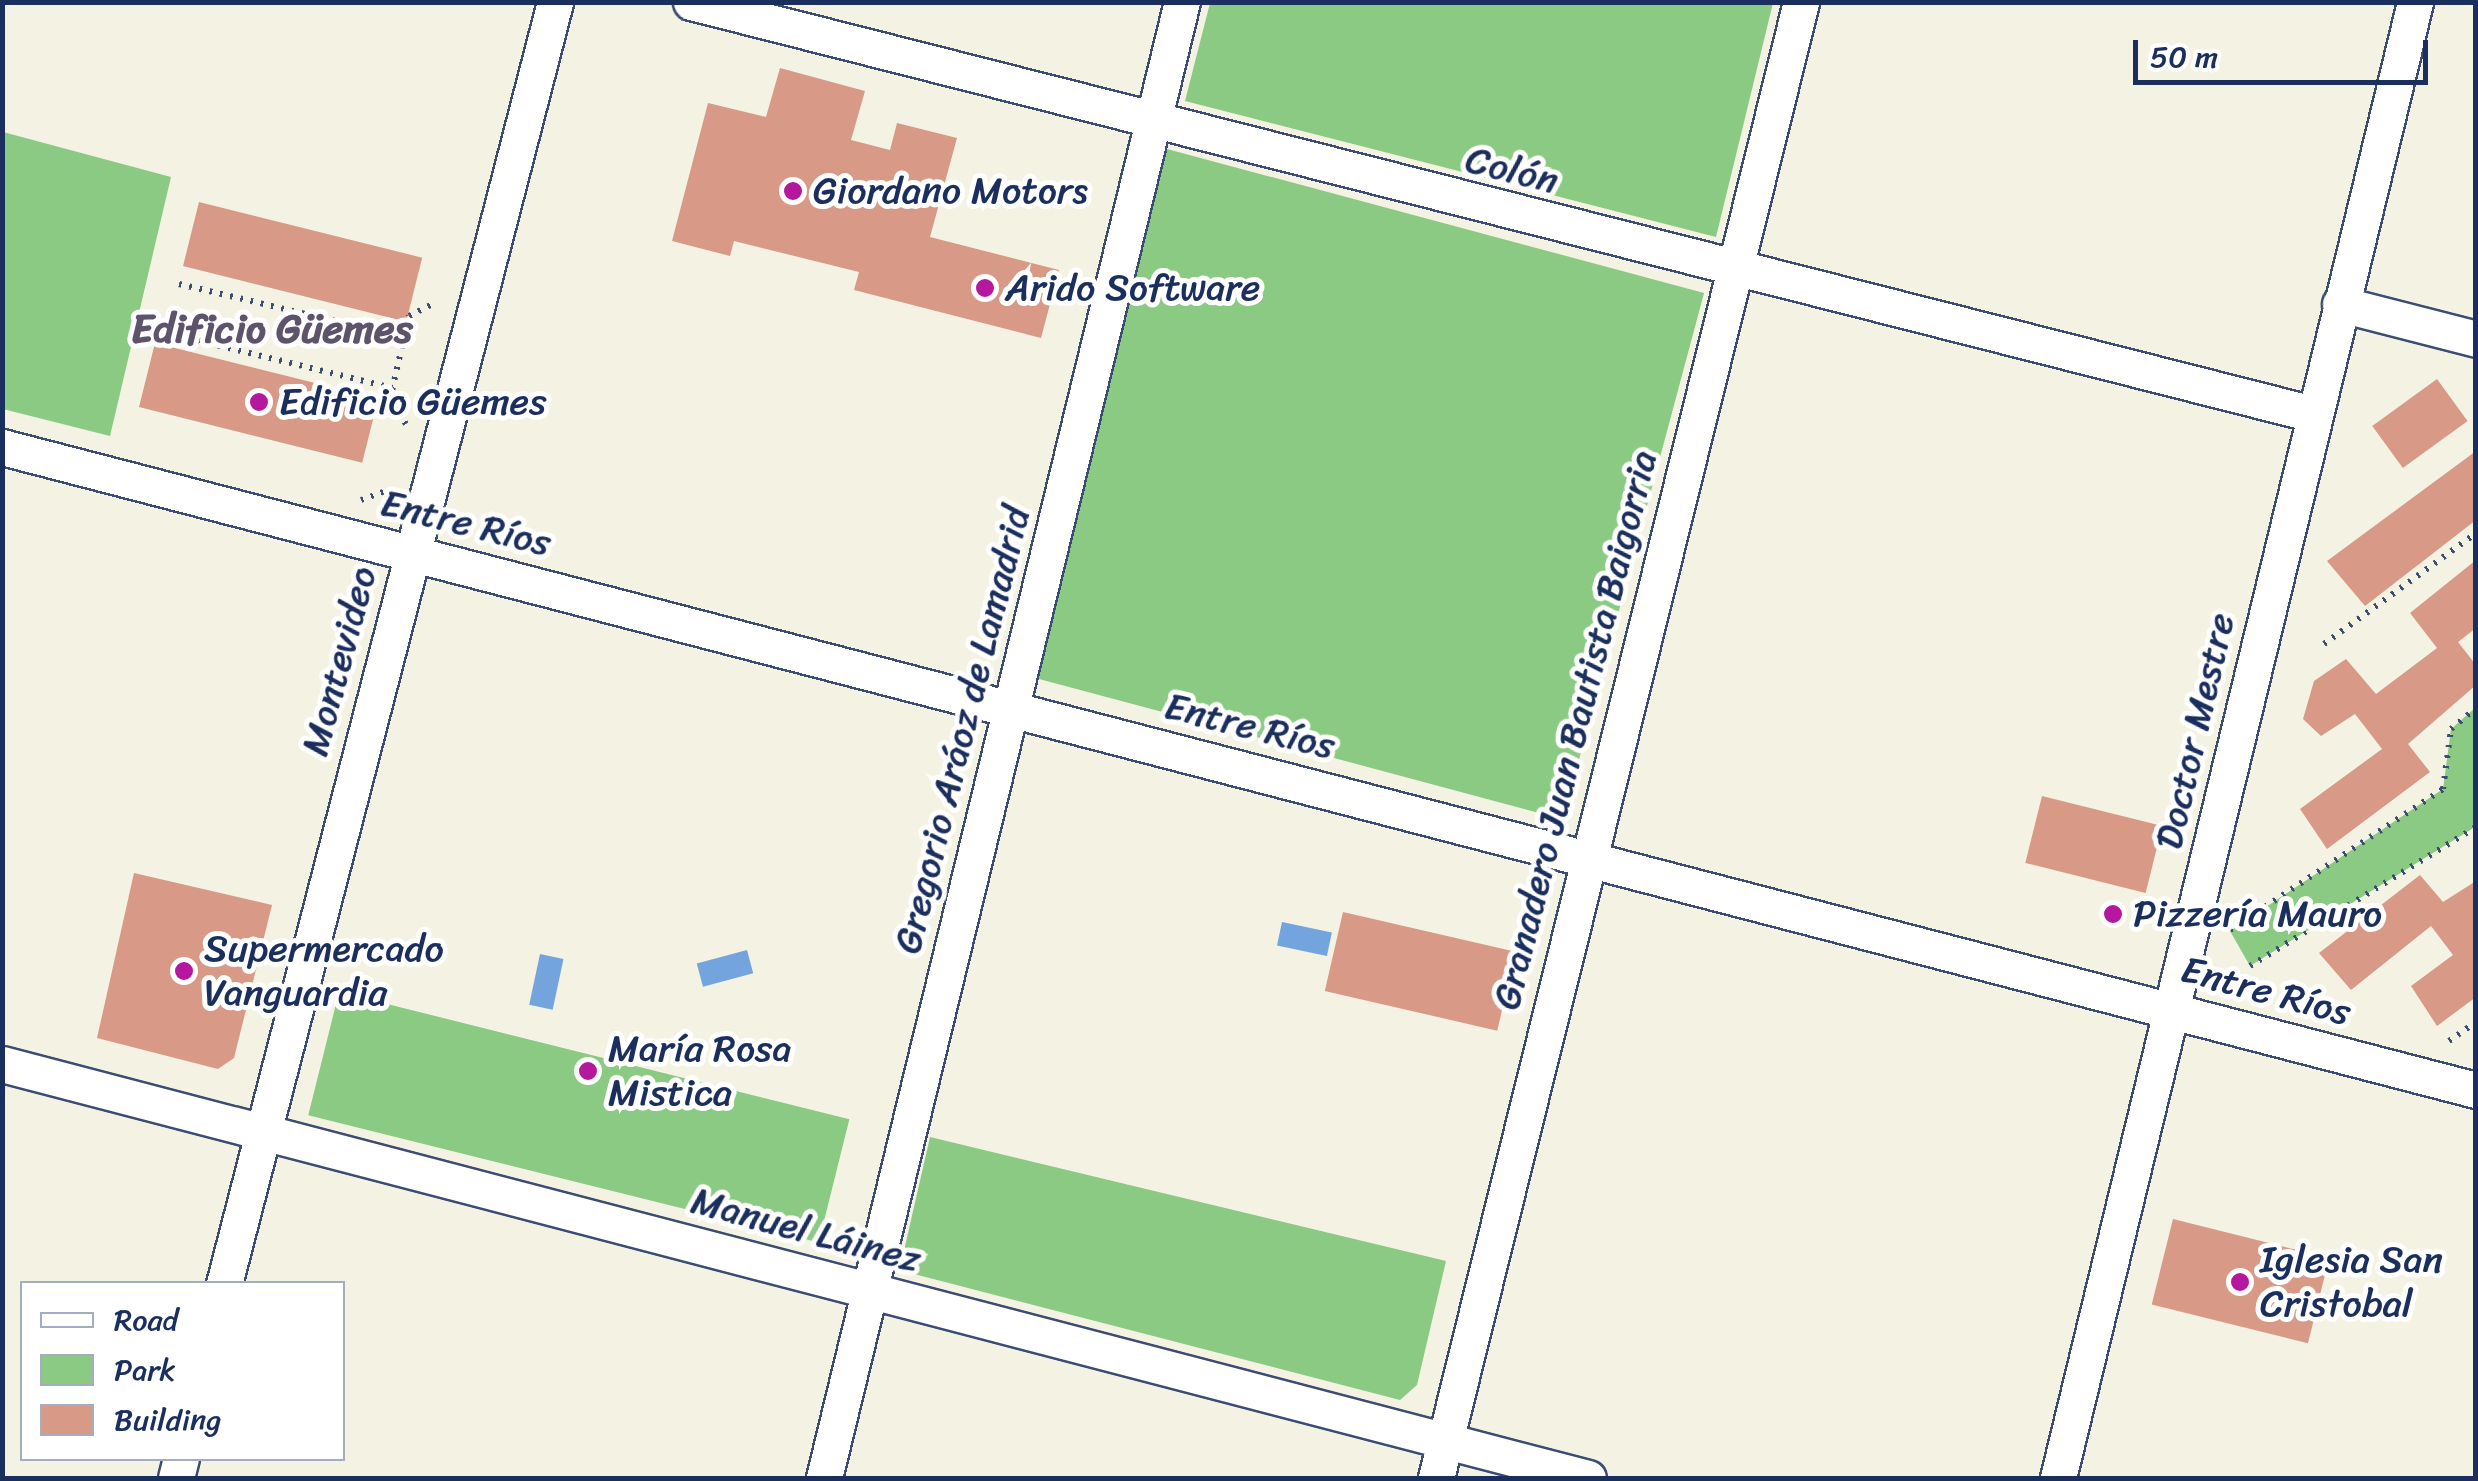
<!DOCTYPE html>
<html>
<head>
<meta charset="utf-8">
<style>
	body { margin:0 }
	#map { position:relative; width:2478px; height:1481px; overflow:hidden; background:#f4f2e3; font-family:Sriracha,sans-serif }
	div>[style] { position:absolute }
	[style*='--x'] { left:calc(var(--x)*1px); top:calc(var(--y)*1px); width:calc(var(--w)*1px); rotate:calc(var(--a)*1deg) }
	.green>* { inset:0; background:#8aca82; transform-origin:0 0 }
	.water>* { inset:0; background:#74a4de; transform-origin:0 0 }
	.building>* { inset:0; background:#d89986; transform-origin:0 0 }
	.path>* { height:6px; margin-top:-3px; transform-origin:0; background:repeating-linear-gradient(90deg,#3c4c72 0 2.5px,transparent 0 10.5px) }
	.roads { filter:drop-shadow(2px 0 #3c4c72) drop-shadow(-2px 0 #3c4c72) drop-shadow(0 2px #3c4c72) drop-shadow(0 -2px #3c4c72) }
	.street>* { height:35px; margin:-17.5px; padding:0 17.5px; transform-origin:17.5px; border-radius:17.5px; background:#fff }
	.dots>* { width:28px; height:28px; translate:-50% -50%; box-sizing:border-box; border:5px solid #fff; border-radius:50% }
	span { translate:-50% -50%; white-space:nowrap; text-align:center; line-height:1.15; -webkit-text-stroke:10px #fff; paint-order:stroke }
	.street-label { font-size:38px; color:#1b2f5e }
	.poi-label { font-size:38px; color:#1b2f5e }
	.left { translate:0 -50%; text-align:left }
	.neighbourhood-label { font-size:40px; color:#5d546c; font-weight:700 }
	.frame { position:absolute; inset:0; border:5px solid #1b2f5e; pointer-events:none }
	.legend { position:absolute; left:20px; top:1281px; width:325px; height:180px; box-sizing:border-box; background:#fff; border:2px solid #a4acbf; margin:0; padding:12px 18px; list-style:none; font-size:30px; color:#1b2f5e }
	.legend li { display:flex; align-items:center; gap:20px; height:50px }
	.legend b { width:50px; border:2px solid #a4acbf }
	.scale { position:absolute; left:2133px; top:40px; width:295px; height:45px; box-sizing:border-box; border:5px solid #1b2f5e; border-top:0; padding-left:12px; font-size:30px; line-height:35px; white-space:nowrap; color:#1b2f5e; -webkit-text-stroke:8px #fff; paint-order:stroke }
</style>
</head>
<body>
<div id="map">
	<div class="green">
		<i style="clip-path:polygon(1210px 3px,1210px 2px,1773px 3px,1716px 237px,1185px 101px)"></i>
		<i style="clip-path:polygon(3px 132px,171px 177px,110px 436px,3px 409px)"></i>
		<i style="left:1167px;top:149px;width:556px;height:545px;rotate:15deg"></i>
		<i style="clip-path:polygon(2475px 708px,2475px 827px,2250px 966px,2230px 931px,2443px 789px,2451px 729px)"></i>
		<i style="left:339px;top:992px;width:526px;height:127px;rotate:14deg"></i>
		<i style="clip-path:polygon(930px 1137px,1446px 1261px,1417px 1385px,1400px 1400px,914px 1274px,903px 1255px)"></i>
	</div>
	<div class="water">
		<i style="left:1282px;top:922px;width:51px;height:24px;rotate:12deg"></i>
		<i style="left:747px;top:950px;width:24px;height:52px;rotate:75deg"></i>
		<i style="left:540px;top:954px;width:24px;height:52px;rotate:12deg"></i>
	</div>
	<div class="building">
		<i style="clip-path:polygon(780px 68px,865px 91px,851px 140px,890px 150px,897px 123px,957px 138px,930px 237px,1059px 270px,1041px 338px,854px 290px,859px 272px,734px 241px,730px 256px,672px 241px,708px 103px,766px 117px)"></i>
		<i style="left:199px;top:202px;width:230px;height:66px;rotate:14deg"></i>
		<i style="left:155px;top:343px;width:230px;height:66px;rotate:14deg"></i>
		<i style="left:2437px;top:379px;width:52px;height:80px;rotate:54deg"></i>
		<i style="clip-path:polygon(2476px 451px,2476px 520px,2365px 606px,2327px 561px)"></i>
		<i style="clip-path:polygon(2476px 560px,2476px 628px,2458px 642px,2476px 665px,2476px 685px,2408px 744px,2430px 772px,2327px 849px,2300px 809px,2382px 749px,2355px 714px,2321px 736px,2303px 719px,2314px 681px,2346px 659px,2376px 694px,2437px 648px,2410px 613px)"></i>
		<i style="left:2042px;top:796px;width:124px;height:69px;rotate:14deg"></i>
		<i style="clip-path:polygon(134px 873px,272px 905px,234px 1058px,218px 1069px,97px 1038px)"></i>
		<i style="clip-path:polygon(2420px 875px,2443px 902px,2476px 881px,2476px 997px,2437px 1026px,2411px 986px,2453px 955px,2431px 926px,2351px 990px,2319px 953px)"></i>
		<i style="left:1343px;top:912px;width:177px;height:81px;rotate:13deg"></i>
		<i style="left:2173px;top:1219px;width:161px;height:88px;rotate:14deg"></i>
	</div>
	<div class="path">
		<i style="--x:179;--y:284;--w:231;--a:13.3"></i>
		<i style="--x:167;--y:333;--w:232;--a:13.7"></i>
		<i style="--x:406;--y:424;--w:29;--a:-124"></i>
		<i style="--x:390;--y:400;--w:65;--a:-77.5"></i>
		<i style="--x:404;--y:337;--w:22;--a:-77"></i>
		<i style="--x:409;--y:316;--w:29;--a:-27"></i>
		<i style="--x:361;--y:500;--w:32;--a:-20"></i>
		<i style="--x:2324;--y:644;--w:188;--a:-36.1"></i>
		<i style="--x:2230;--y:930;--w:255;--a:-33.5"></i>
		<i style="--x:2443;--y:789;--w:61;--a:-82.4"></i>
		<i style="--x:2451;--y:729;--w:33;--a:-40"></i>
		<i style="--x:2250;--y:966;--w:265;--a:-31.6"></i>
		<i style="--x:2449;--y:1041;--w:33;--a:-35"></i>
	</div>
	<div class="roads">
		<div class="street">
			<i style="--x:691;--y:2;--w:1674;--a:14.25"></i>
			<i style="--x:2340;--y:304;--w:140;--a:14.4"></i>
			<i style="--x:2;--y:447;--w:2556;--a:14.57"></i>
			<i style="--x:2;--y:1064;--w:1639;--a:14.63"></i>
			<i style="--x:224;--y:1284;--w:1324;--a:-75.52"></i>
			<i style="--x:176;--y:1478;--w:21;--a:-76"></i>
			<i style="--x:824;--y:1478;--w:1519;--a:-76.37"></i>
			<i style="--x:1436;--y:1478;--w:1520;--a:-76.11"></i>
			<i style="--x:2058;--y:1478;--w:1519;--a:-76.4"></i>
		</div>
	</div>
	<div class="dots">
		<i style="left:793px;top:191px;background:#b5179e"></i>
		<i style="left:985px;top:288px;background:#b5179e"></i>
		<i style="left:259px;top:402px;background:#b5179e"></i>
		<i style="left:2113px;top:914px;background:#b5179e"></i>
		<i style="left:184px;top:971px;background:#b5179e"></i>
		<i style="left:588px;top:1071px;background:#b5179e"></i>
		<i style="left:2240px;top:1282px;background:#b5179e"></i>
	</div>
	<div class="street-label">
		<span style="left:1512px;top:170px;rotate:14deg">Colón</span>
		<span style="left:466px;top:523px;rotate:14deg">Entre Ríos</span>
		<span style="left:339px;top:661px;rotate:-75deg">Montevideo</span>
		<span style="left:1250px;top:726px;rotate:14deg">Entre Ríos</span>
		<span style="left:962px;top:730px;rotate:-76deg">Gregorio Aráoz de Lamadrid</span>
		<span style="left:1575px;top:730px;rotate:-76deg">Granadero Juan Bautista Baigorria</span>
		<span style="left:2195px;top:731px;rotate:-77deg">Doctor Mestre</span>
		<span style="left:2266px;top:991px;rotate:15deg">Entre Ríos</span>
		<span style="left:806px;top:1230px;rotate:15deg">Manuel Láinez</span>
	</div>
	<div class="poi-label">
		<span class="left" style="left:813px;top:191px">Giordano Motors</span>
		<span class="left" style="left:1005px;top:288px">Arido Software</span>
		<span class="left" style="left:279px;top:402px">Edificio Güemes</span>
		<span class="left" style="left:2133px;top:914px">Pizzería Mauro</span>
		<span class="left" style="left:204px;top:971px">Supermercado<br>Vanguardia</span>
		<span class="left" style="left:608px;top:1071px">María Rosa<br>Mistica</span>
		<span class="left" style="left:2260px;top:1282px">Iglesia San<br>Cristobal</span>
	</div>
	<div class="neighbourhood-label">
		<span style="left:272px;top:329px">Edificio Güemes</span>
	</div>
	<div class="frame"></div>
	<ul class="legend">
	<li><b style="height:12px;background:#fff"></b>Road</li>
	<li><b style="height:28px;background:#8aca82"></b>Park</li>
	<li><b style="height:28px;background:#d89986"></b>Building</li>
	</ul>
	<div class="scale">50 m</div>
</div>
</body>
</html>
